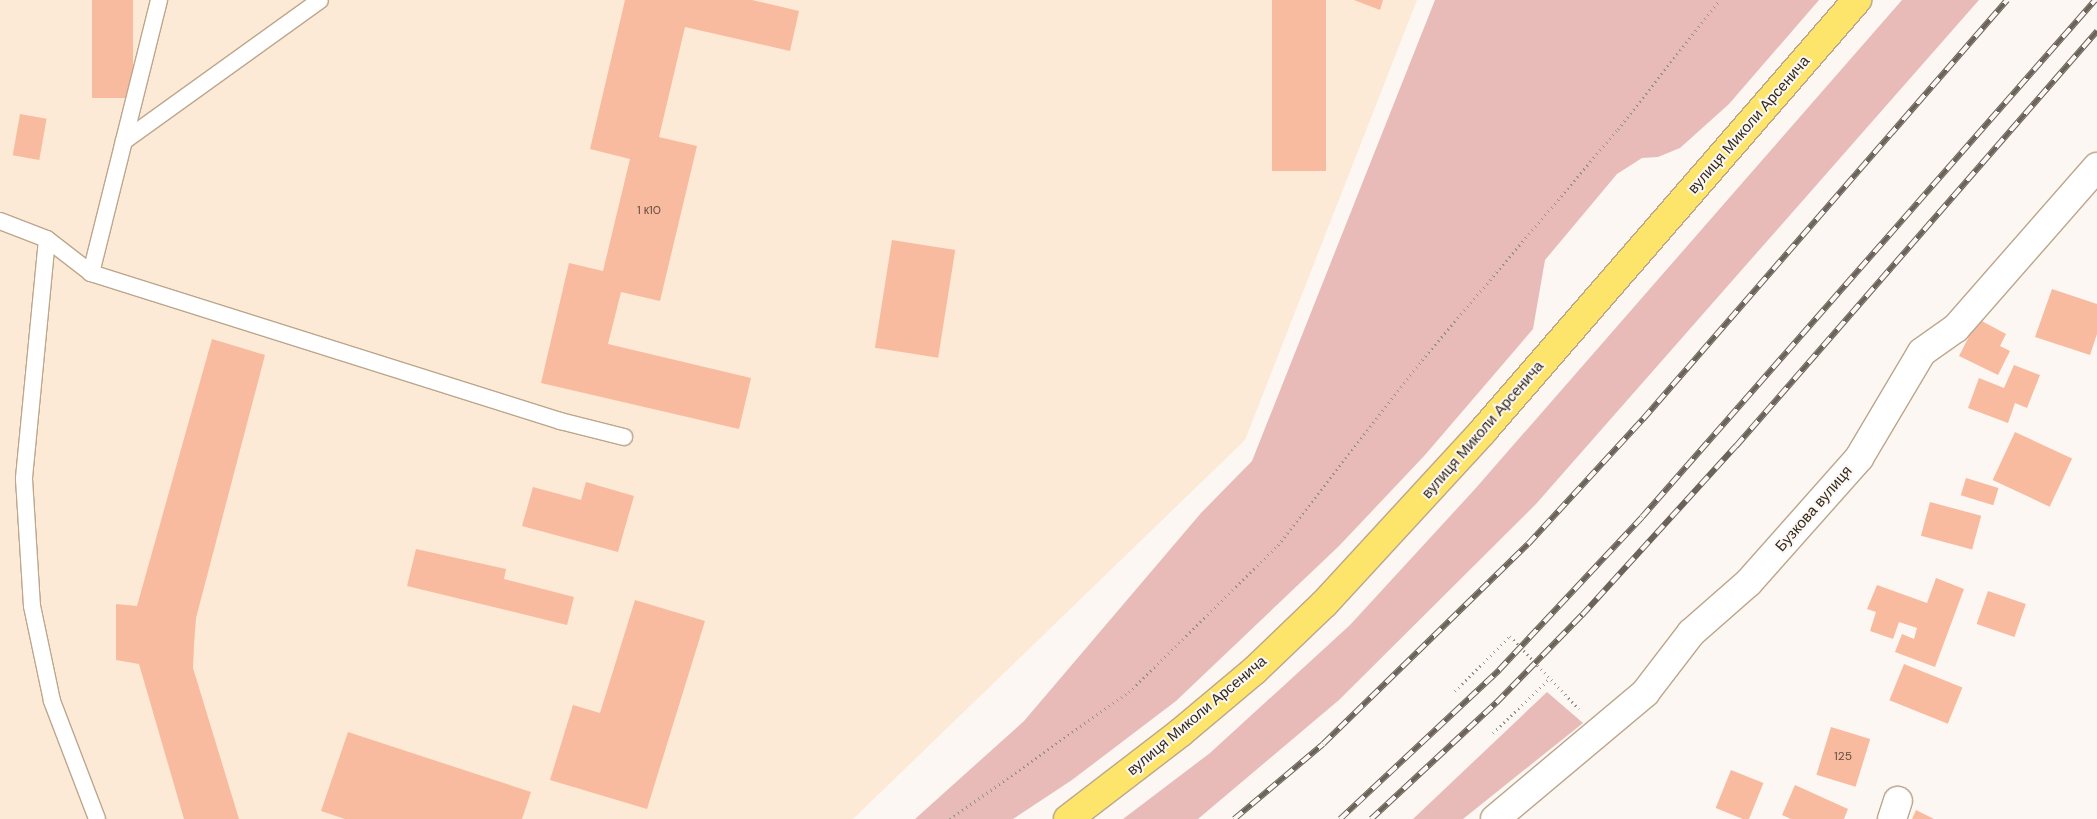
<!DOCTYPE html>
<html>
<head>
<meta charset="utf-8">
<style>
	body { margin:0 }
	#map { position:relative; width:2097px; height:819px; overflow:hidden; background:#fcf7f2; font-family:"DM Sans",sans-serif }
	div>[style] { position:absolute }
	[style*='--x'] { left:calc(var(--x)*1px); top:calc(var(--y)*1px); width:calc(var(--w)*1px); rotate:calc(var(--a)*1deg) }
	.built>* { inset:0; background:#fcead6 }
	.green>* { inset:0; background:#e8bbb8 }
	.building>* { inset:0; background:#f8bb9f; transform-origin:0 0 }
	.path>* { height:3px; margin-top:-1.5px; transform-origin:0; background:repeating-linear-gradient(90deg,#979088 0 1px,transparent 0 5px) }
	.roads { filter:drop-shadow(1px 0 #bda68c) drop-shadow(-1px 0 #bda68c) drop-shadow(0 1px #bda68c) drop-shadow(0 -1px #bda68c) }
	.service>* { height:16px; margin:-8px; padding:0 8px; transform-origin:8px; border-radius:8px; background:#fff }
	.minor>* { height:28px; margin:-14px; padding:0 14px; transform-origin:14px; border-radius:14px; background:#fff }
	.primary>* { height:28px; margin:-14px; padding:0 14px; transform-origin:14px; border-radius:14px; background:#fde56b }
	.rail>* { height:5.5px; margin-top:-2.75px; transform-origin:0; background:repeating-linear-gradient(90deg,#fcf7f2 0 11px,#6b635a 0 22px); box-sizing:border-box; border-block:1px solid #6b635a }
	span { translate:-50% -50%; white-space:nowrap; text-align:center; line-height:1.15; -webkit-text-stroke:4px #fcf7f2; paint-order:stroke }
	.number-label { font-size:12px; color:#644e3e }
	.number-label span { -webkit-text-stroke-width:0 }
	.street-label { font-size:15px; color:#32291e }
</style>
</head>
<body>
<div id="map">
	<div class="built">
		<i style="clip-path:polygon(0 0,1417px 0,1245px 440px,853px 819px,0 819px)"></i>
	</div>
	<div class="green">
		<i style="clip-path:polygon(1435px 0,1819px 0,1729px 104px,1680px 148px,1658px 157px,1642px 158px,1617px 174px,1545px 260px,1533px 329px,1425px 455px,1339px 546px,1176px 701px,1072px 780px,1013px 819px,915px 819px,1024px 721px,1201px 513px,1252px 461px)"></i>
		<i style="clip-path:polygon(1902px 0,1979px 0,1536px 504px,1339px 700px,1198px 819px,1123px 819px,1210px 753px,1350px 625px,1475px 489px)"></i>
		<i style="clip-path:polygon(1547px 692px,1583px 723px,1463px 819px,1413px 819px)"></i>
	</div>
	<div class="building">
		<i style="left:92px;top:0;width:41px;height:98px"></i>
		<i style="clip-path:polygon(625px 0,752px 0,799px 11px,790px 51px,685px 27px,659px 137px,697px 146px,660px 301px,621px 292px,608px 344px,751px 378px,739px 429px,541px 383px,569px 263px,603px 271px,630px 159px,590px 149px)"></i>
		<i style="left:1272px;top:0;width:54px;height:171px"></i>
		<i style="clip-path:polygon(1354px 0,1383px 0,1380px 10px)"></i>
		<i style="left:20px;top:114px;width:27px;height:42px;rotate:10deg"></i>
		<i style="left:892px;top:240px;width:64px;height:109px;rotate:9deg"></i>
		<i style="clip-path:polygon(2052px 289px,2097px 304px,2097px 334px,2090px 355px,2035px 337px)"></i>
		<i style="clip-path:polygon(1978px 319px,2006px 334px,2000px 346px,2010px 351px,1998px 375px,1959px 356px)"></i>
		<i style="clip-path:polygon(212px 339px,265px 355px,196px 618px,194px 645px,193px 668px,239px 819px,184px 819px,139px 664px,116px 660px,116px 604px,137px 606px)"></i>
		<i style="clip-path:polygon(2014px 365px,2040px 375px,2027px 408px,2015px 403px,2008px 423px,1968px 408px,1979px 378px,2004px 388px)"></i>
		<i style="left:2015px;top:432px;width:63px;height:53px;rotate:25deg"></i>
		<i style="left:1966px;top:478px;width:34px;height:18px;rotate:17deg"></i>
		<i style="clip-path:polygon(586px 482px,634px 496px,618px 552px,522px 526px,533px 487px,581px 500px)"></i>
		<i style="left:1930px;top:502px;width:53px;height:35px;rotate:15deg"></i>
		<i style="clip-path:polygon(416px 549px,506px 569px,504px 579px,574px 597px,567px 625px,407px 586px)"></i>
		<i style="clip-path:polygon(1936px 578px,1964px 589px,1935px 667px,1895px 652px,1902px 634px,1914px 639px,1917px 628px,1899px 622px,1893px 639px,1870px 631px,1876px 612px,1867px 609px,1877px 585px,1927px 603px)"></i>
		<i style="left:1988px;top:591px;width:40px;height:35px;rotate:19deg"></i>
		<i style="clip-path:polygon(635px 600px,705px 621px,647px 809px,550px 780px,573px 705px,600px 713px)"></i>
		<i style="left:1904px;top:664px;width:63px;height:39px;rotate:22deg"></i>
		<i style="left:1831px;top:727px;width:41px;height:50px;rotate:17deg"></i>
		<i style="clip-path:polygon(348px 732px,531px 792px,522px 819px,345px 819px,321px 811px)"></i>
		<i style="left:1731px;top:770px;width:35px;height:41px;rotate:22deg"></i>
		<i style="clip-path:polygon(1795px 785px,1848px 809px,1844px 819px,1791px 819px,1782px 815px)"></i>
		<i style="clip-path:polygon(1916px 810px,1934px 819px,1912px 819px)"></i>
	</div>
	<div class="path">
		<i style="--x:1455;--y:691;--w:78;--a:-45"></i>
		<i style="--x:1510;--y:636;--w:100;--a:46.6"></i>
		<i style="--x:1493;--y:733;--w:79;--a:-44"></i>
		<i style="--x:950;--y:819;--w:219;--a:-35.4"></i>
		<i style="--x:1129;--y:692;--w:209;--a:-44.6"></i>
		<i style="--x:1278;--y:545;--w:234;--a:-52.1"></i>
		<i style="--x:1422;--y:360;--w:303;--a:-49.7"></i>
		<i style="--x:1618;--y:129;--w:164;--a:-51.7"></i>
	</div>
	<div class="roads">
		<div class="service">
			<i style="--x:124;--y:141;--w:241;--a:-35.7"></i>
			<i style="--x:0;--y:221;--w:50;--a:21"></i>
			<i style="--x:47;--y:239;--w:56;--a:37.7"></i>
			<i style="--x:91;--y:273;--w:492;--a:17.5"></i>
			<i style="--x:560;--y:421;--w:66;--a:14"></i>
			<i style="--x:47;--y:239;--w:241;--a:95.5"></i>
			<i style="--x:24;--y:479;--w:127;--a:86.4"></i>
			<i style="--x:32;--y:606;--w:97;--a:78.1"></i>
			<i style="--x:52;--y:701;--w:126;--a:69.1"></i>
			<i style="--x:91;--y:273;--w:281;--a:-76"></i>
		</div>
		<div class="minor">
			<i style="--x:1495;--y:819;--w:196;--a:-40"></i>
			<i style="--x:1645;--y:693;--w:76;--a:-52.5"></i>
			<i style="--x:1691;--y:633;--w:77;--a:-41.3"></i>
			<i style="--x:1749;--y:582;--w:166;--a:-48.4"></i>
			<i style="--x:1859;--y:458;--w:123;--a:-59.3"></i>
			<i style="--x:1922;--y:352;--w:42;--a:-35.2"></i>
			<i style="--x:1956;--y:328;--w:214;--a:-48.8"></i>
			<i style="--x:1892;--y:819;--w:19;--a:-72"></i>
		</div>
		<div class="primary">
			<i style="--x:1068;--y:819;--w:141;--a:-37.5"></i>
			<i style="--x:1180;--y:733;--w:97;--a:-40"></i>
			<i style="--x:1254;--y:671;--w:98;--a:-43.8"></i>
			<i style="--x:1325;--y:603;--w:234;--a:-47.4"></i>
			<i style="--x:1483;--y:431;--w:571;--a:-49.05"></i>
		</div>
	</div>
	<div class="rail">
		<i style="--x:1234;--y:819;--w:116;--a:-40.1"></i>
		<i style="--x:1323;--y:744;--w:286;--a:-44.3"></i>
		<i style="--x:1528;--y:544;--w:170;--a:-47.4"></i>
		<i style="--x:1643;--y:419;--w:555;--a:-49.02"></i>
		<i style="--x:1340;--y:819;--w:218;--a:-43.1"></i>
		<i style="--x:1499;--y:670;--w:209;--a:-46.9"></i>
		<i style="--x:1642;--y:517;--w:687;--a:-48.77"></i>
		<i style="--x:1371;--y:819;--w:171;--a:-42.9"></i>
		<i style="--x:1496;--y:703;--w:123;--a:-45.7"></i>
		<i style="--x:1582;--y:615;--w:229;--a:-47.7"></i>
		<i style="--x:1736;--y:446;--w:550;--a:-48.98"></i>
	</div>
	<div class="number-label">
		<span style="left:649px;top:211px">1 к10</span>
		<span style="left:1843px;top:757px">125</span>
	</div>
	<div class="street-label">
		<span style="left:1749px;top:125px;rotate:-49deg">вулиця Миколи Арсенича</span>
		<span style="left:1483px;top:430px;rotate:-49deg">вулиця Миколи Арсенича</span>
		<span style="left:1814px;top:509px;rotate:-49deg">Бузкова вулиця</span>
		<span style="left:1197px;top:716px;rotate:-40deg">вулиця Миколи Арсенича</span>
	</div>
</div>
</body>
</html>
